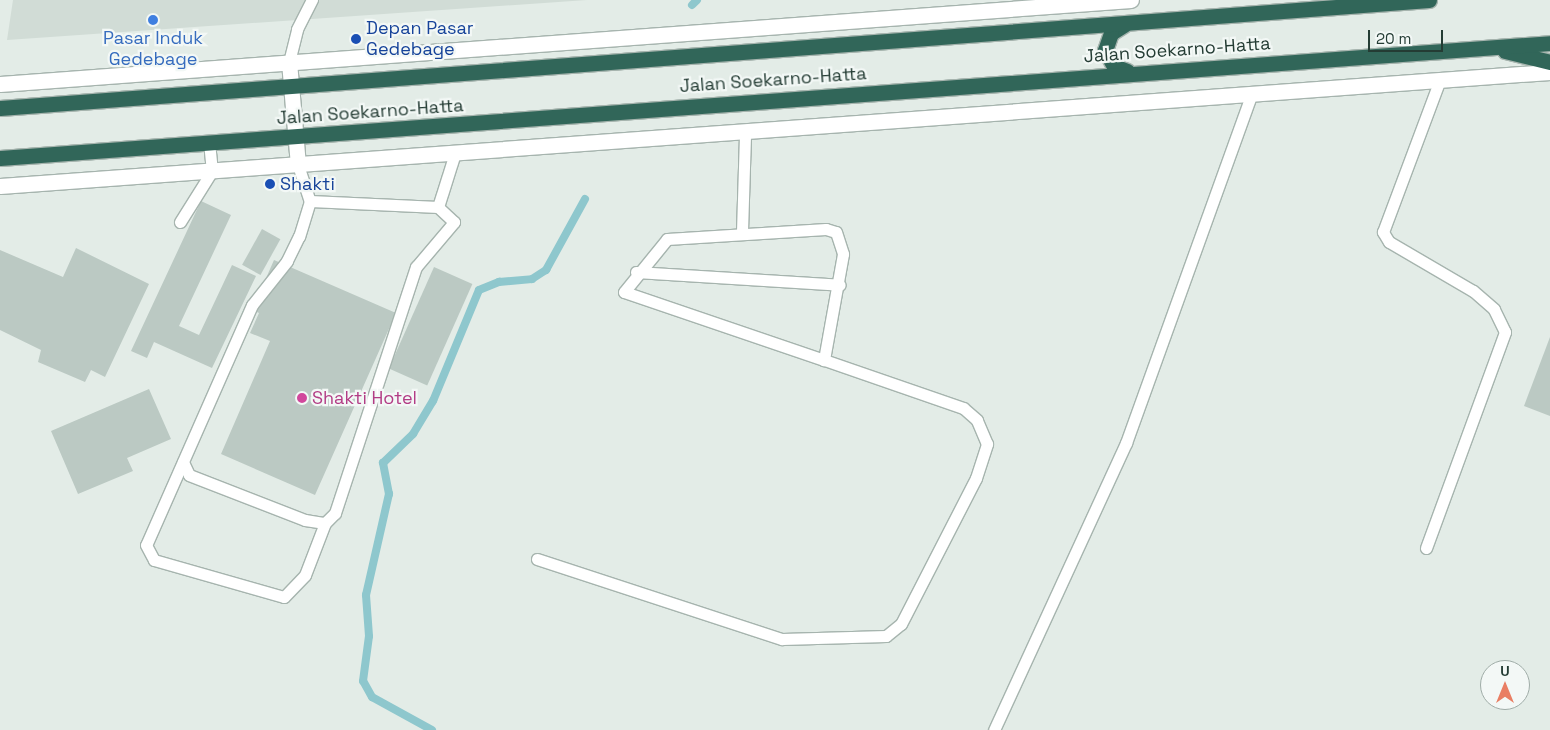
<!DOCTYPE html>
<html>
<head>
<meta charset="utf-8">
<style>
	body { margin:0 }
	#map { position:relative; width:1550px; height:730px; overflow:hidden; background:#e3ece7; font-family:"Space Grotesk",sans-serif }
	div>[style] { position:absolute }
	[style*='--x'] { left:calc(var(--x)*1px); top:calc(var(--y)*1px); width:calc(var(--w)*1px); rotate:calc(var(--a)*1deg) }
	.built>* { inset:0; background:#d1dcd6 }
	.stream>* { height:8px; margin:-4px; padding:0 4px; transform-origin:4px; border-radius:4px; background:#8ec7cd }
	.building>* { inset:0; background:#bbc9c3; transform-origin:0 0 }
	.roads { filter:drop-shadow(1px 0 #a6b4ae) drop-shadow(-1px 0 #a6b4ae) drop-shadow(0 1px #a6b4ae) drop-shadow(0 -1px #a6b4ae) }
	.lane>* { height:11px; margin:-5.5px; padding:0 5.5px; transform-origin:5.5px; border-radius:5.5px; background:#fff }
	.secondary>* { height:15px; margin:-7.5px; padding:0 7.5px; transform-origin:7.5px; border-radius:7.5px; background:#fff }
	.highway>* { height:15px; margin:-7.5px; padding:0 7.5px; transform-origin:7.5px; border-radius:7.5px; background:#316659 }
	.dots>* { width:14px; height:14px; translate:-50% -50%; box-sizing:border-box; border:2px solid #f3f8f6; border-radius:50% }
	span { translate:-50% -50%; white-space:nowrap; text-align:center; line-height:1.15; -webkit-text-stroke:4.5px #f3f8f6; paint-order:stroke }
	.transit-label { font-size:18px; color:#164399 }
	.left { translate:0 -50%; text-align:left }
	.shop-label { font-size:18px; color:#366cbe }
	.street-label { font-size:18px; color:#243c34 }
	.hotel-label { font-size:18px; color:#b23c85 }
	.north { position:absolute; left:1480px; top:660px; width:50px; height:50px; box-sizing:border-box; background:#f3f8f6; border:1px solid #a0ada8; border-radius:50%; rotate:0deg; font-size:14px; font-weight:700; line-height:20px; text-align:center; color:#243c34 }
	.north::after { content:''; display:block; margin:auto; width:18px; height:22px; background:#e97e63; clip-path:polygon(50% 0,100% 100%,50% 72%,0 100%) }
	.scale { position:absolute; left:1368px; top:30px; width:75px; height:22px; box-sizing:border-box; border:2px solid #243c34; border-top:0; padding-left:6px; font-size:15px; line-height:18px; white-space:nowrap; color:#243c34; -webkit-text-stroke:4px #f3f8f6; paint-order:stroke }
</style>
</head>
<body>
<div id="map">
	<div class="built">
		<i style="clip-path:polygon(13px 0,587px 0,7px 40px)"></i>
	</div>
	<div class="stream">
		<i style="--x:692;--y:5;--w:7;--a:-45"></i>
		<i style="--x:432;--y:730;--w:68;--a:-151.2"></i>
		<i style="--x:372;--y:697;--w:18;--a:-119"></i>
		<i style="--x:363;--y:681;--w:45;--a:-82.4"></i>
		<i style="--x:369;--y:636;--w:41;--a:-94.2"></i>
		<i style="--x:366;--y:595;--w:104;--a:-77.2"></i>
		<i style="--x:389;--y:494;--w:32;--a:-101"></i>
		<i style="--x:383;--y:463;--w:42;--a:-44"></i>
		<i style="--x:413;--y:434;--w:39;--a:-59"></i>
		<i style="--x:433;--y:401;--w:120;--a:-67.5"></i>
		<i style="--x:479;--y:290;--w:22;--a:-22"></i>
		<i style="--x:499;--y:282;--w:33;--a:-5"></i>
		<i style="--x:532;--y:279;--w:17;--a:-33"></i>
		<i style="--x:546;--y:270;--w:81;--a:-61.2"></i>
	</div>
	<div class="building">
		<i style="clip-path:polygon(201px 201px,231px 215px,179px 326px,199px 335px,232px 265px,256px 276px,212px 368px,154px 342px,147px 358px,131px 351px)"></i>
		<i style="left:262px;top:229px;width:21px;height:41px;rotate:29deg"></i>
		<i style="clip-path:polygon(76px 248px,149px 284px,105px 377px,91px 370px,85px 382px,38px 362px,41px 350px,0 330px,0 250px,63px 277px)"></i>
		<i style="clip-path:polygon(274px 260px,396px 313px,315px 495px,221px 454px,270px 341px,250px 333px,259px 313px,252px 310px)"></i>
		<i style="left:434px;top:267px;width:42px;height:111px;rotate:24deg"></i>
		<i style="clip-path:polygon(1550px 337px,1550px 416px,1524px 406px)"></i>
		<i style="clip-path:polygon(149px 389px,171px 439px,127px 458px,133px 471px,78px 494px,51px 431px)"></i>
	</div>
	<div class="roads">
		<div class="lane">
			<i style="--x:289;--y:62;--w:34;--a:-76"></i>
			<i style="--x:297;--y:29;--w:33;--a:-63"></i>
			<i style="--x:298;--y:165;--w:38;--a:72"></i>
			<i style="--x:310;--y:201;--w:37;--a:107"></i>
			<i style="--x:299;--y:236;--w:28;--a:116"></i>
			<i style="--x:287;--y:261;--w:56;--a:128.5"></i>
			<i style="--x:252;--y:305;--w:262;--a:113.8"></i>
			<i style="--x:146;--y:545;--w:17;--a:62"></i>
			<i style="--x:154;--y:560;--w:135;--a:15.9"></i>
			<i style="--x:284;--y:597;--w:30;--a:-46"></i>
			<i style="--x:305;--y:575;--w:56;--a:-69"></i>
			<i style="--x:438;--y:207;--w:57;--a:-72.5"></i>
			<i style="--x:180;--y:222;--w:60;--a:-57.9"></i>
			<i style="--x:212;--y:171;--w:28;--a:-96"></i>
			<i style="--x:826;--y:229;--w:10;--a:17"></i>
			<i style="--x:836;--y:232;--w:23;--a:72"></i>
			<i style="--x:843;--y:254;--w:108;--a:100.2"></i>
			<i style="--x:824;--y:360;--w:211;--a:-161.2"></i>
			<i style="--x:624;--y:292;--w:68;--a:-50.9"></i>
			<i style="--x:667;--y:239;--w:159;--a:-3.6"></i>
			<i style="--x:742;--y:231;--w:98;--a:-88.2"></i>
			<i style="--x:636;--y:272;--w:204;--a:3.6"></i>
			<i style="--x:183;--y:462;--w:14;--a:65"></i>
			<i style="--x:189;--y:475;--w:124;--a:21.2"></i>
			<i style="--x:305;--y:520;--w:20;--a:9"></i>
			<i style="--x:325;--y:523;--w:14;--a:-45"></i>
			<i style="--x:335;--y:513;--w:259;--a:-71.8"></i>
			<i style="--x:416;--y:267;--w:59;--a:-49.8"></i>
			<i style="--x:454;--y:222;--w:22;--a:-137"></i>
			<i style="--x:438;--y:207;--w:128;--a:-177.3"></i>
			<i style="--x:1426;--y:548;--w:230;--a:-69.9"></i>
			<i style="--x:1505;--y:332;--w:25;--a:-116"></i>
			<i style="--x:1494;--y:309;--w:28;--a:-139"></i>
			<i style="--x:1473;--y:291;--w:97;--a:-149.7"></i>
			<i style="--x:1389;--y:242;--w:12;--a:-121"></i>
			<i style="--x:1383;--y:232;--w:160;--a:-69.5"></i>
			<i style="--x:537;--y:559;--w:258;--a:18.1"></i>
			<i style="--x:782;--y:639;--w:104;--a:-1.7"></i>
			<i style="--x:886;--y:636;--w:19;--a:-39"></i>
			<i style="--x:901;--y:624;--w:164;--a:-62.8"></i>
			<i style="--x:976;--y:478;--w:36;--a:-72"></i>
			<i style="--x:987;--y:444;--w:26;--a:-113"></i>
			<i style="--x:977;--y:420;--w:18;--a:-139"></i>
			<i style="--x:963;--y:408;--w:147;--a:-160.9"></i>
			<i style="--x:994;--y:730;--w:316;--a:-65.3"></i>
			<i style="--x:1126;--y:443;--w:370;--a:-70.2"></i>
		</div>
		<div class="secondary">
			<i style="--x:289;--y:62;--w:103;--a:85"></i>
			<i style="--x:0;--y:84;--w:1134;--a:-4.25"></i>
			<i style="--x:0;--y:186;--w:1554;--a:-4.21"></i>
		</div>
		<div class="highway">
			<i style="--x:1124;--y:25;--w:15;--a:148"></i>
			<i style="--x:1111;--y:33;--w:18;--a:109"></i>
			<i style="--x:1105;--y:50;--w:18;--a:61"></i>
			<i style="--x:1114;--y:66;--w:14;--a:21"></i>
			<i style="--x:1505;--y:51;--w:46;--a:13.7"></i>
			<i style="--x:0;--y:108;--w:1433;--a:-4.32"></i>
			<i style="--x:0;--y:158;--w:1554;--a:-4.24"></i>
		</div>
	</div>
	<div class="dots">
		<i style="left:153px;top:20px;background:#3f7fe0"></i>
		<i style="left:356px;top:39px;background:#1a4fb4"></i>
		<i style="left:270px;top:184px;background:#1a4fb4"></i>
		<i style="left:302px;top:398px;background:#d1479c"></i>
	</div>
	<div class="transit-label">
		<span class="left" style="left:366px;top:39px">Depan Pasar<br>Gedebage</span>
		<span class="left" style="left:280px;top:184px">Shakti</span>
	</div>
	<div class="shop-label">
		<span style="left:153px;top:49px">Pasar Induk<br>Gedebage</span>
	</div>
	<div class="street-label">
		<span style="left:1177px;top:50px;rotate:-4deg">Jalan Soekarno-Hatta</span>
		<span style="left:773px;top:80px;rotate:-4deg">Jalan Soekarno-Hatta</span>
		<span style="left:370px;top:112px;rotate:-4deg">Jalan Soekarno-Hatta</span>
	</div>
	<div class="hotel-label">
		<span class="left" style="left:312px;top:398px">Shakti Hotel</span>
	</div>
	<div class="north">U</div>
	<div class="scale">20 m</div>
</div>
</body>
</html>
